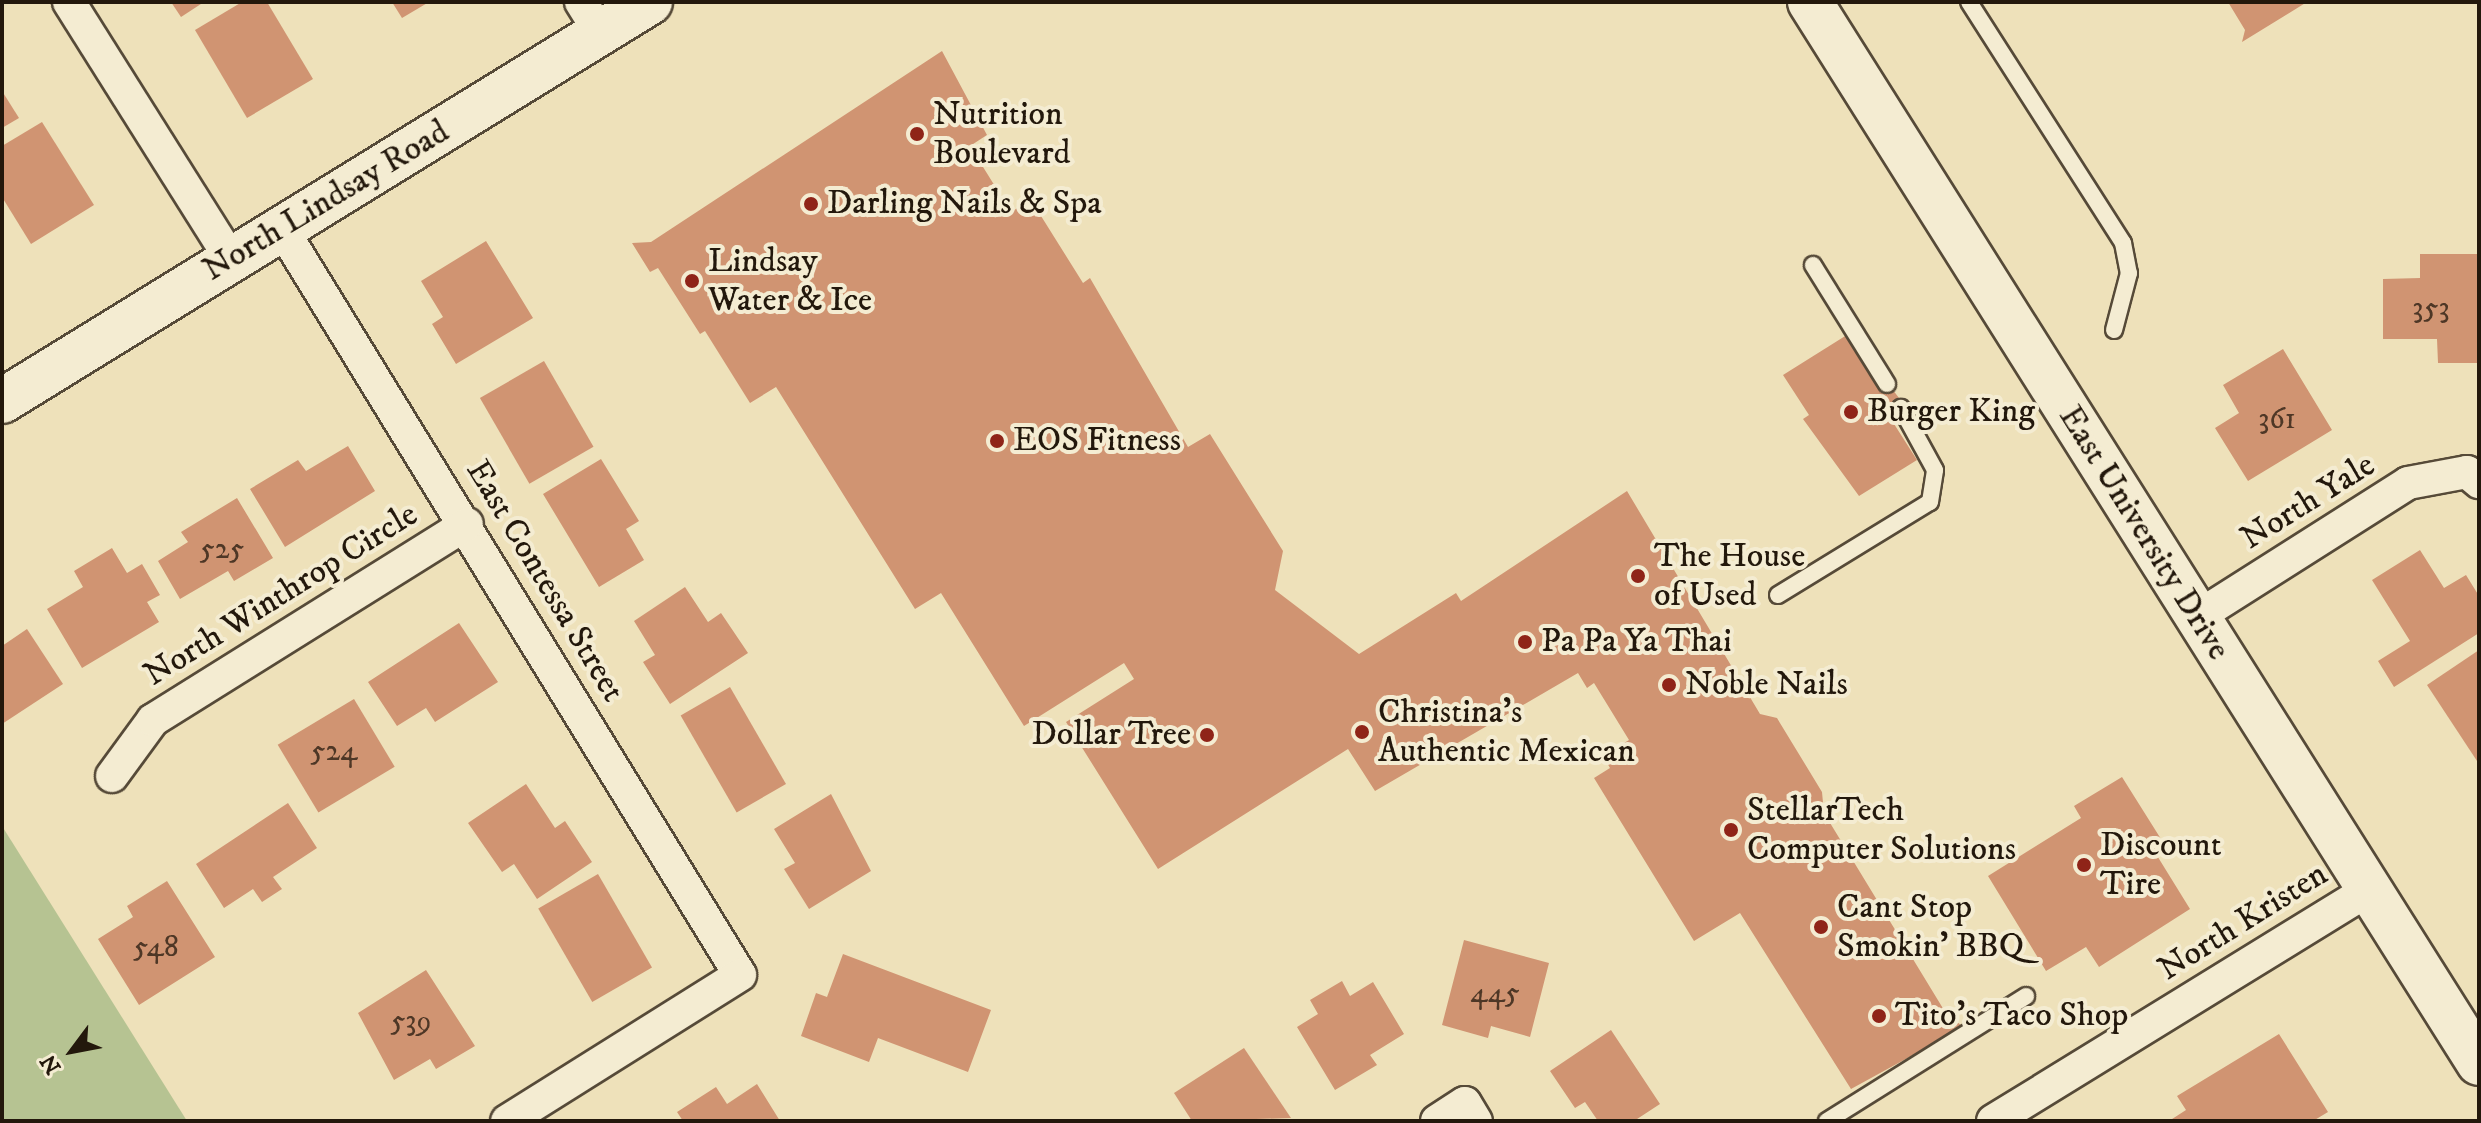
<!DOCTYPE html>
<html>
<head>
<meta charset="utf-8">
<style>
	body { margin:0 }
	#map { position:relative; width:2481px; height:1123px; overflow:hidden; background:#eee1ba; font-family:"IM FELL DW Pica",serif }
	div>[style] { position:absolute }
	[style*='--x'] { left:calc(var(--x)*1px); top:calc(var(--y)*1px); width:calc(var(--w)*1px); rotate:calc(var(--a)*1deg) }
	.green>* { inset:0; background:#b6c392 }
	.building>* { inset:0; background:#d09472; transform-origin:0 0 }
	.roads { filter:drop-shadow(2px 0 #564a38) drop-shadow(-2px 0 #564a38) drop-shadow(0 2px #564a38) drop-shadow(0 -2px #564a38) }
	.service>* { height:16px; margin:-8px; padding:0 8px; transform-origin:8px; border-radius:8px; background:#f4ecd2 }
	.minor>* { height:32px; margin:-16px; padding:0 16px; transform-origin:16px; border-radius:16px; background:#f4ecd2 }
	.secondary>* { height:44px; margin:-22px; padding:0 22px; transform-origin:22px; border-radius:22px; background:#f4ecd2 }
	.dots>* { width:22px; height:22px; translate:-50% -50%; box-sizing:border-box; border:4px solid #f4ecd2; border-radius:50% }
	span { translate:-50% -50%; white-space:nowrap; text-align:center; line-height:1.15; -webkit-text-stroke:8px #f4ecd2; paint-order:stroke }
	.number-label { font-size:30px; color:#4e3726 }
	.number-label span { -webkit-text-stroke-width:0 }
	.poi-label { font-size:34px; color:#23180c }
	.left { translate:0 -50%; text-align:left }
	.right { translate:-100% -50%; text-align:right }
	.street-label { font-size:34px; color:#23180c }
	.frame { position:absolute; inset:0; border:4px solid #23180c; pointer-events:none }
	.north { position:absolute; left:32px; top:1011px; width:80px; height:80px; -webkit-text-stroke:6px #f4ecd2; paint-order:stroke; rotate:238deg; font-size:22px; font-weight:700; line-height:32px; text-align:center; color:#23180c }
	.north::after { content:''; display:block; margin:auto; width:28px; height:36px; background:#23180c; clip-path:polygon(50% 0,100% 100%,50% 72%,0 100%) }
</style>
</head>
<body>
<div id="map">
	<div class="green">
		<i style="clip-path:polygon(2px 826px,187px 1121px,2px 1121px)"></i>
	</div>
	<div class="building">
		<i style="clip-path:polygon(171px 2px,204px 2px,181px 17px)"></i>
		<i style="clip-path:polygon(242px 2px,267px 2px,313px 79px,247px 118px,195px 30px)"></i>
		<i style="clip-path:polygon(392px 2px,429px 2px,402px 18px)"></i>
		<i style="clip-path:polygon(2228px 2px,2307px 2px,2242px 42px,2245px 30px)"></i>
		<i style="clip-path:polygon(942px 51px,987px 135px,970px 146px,1011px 212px,1031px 200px,1083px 283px,1090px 278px,1188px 447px,1210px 434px,1283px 551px,1275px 590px,1359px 654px,1456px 593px,1461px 601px,1627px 491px,1760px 714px,1777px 718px,1822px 792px,1824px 813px,1947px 1015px,1964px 1027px,1851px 1089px,1740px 913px,1694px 941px,1594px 778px,1610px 768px,1603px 756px,1629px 740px,1594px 683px,1587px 688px,1578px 673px,1375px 791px,1348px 749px,1158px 869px,1066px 722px,1134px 679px,1124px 663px,1024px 726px,941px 593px,915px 609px,776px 387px,750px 403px,705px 331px,700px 334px,658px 268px,650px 272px,632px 243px,651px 242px)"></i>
		<i style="clip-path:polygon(2px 91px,19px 118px,2px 128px)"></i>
		<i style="clip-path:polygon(42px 122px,94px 205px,31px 244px,2px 197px,2px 146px)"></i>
		<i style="clip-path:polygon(486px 241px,533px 318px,456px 364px,432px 324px,443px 317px,421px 281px)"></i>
		<i style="clip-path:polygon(2420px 254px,2479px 254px,2479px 363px,2438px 363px,2437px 339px,2383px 339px,2383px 279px,2420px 278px)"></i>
		<i style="clip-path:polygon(1850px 333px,1905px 406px,1889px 416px,1917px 460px,1859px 496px,1803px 419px,1809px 415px,1783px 375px)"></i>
		<i style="clip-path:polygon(2283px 349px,2332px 430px,2248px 481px,2215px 428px,2239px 413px,2223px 385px)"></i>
		<i style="left:544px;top:361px;width:99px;height:74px;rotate:60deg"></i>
		<i style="clip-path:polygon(348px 446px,375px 491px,285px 547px,250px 489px,298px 460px,306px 471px)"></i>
		<i style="clip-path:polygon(601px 459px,639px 521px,626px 529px,644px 560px,599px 587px,543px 494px)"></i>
		<i style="clip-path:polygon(237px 498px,273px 558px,234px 581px,228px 571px,180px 599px,158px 561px,188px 542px,181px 532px)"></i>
		<i style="clip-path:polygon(112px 548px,127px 573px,142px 564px,160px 595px,147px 602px,159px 622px,82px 668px,47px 609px,83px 587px,74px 571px)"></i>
		<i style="clip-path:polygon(2420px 550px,2444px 588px,2466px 575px,2479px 596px,2479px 633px,2394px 687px,2378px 661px,2410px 641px,2372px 580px)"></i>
		<i style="clip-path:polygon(685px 587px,708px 622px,721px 613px,748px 653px,670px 704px,643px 662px,655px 655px,634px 621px)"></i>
		<i style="clip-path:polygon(459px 623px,498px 682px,435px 722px,426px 708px,397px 726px,368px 682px)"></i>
		<i style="clip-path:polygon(27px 629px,63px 684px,2px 724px,2px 646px)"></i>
		<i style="clip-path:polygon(2479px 650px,2479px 764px,2427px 685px)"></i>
		<i style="left:730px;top:687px;width:112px;height:57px;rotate:60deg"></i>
		<i style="left:354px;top:699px;width:79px;height:89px;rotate:59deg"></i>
		<i style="clip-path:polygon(2122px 777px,2166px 847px,2156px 854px,2190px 909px,2099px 967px,2086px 947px,2046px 971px,1988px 876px,2081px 818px,2074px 806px)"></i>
		<i style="clip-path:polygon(526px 784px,555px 828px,565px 821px,592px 862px,537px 899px,514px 864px,502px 872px,468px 823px)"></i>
		<i style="clip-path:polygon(831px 794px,871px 871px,809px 909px,784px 869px,795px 863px,774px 829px)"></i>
		<i style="clip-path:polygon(288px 803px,317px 848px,273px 877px,282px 889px,262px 902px,253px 889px,224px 908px,196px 864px)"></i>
		<i style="left:598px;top:874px;width:108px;height:69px;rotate:60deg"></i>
		<i style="clip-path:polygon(167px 881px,215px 957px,139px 1005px,98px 939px,133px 917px,127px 906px)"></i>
		<i style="clip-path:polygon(1464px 940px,1549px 963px,1530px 1037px,1491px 1026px,1488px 1038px,1442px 1025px)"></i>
		<i style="clip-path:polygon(843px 954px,991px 1010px,968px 1072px,878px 1038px,869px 1062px,801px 1036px,816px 993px,827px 997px)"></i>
		<i style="clip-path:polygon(426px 970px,475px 1046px,436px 1069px,430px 1059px,394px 1080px,358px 1013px)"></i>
		<i style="clip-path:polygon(1342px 981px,1350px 996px,1373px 982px,1404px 1034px,1370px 1055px,1377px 1065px,1335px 1090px,1297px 1027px,1318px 1014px,1310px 1000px)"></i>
		<i style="clip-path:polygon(1611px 1030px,1660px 1104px,1634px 1121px,1598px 1121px,1585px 1102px,1575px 1108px,1550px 1071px)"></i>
		<i style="clip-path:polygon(2279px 1034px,2328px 1112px,2313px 1121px,2169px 1121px,2186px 1110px,2177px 1096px)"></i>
		<i style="clip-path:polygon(1244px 1048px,1291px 1118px,1192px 1121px,1174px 1093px)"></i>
		<i style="clip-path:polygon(757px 1084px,780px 1121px,683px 1121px,677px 1112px,716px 1087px,727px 1104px)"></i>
	</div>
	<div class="roads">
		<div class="service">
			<i style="--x:1969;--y:2;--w:286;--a:57.4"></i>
			<i style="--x:2123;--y:243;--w:31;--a:79"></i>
			<i style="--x:2129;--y:273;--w:59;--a:104.7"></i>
			<i style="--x:1813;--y:265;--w:140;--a:58.1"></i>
			<i style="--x:1778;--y:595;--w:178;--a:-31.5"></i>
			<i style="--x:1930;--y:502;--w:32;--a:-81"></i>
			<i style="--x:1935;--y:470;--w:71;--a:-118.7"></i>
			<i style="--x:1827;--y:1121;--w:235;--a:-32.1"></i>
		</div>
		<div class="minor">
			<i style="--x:69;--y:2;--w:304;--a:57.8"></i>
			<i style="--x:581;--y:2;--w:36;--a:58"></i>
			<i style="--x:282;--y:229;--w:875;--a:58.45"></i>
			<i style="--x:740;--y:975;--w:275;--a:147.9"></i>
			<i style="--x:2197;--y:617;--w:250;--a:-32.4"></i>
			<i style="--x:2408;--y:483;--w:60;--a:-10.6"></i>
			<i style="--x:2467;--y:472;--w:16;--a:40"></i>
			<i style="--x:112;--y:776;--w:69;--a:-53.8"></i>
			<i style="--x:153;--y:720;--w:370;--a:-32"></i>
			<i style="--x:1437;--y:1121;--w:33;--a:-33"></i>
			<i style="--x:1465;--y:1103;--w:21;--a:59"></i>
			<i style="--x:1993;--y:1121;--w:443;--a:-31.6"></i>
		</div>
		<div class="secondary">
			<i style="--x:1810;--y:2;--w:1254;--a:57.77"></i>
			<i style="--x:2;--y:401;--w:761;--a:-31.62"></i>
		</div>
	</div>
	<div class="dots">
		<i style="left:917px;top:134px;background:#8f2418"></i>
		<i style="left:811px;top:204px;background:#8f2418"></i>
		<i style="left:692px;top:281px;background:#8f2418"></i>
		<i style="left:1851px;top:412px;background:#8f2418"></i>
		<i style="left:997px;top:441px;background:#8f2418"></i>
		<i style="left:1638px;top:576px;background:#8f2418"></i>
		<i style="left:1525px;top:642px;background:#8f2418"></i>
		<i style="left:1669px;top:685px;background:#8f2418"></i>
		<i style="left:1362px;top:732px;background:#8f2418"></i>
		<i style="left:1207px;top:735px;background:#8f2418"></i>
		<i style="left:1731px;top:830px;background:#8f2418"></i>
		<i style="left:2084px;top:865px;background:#8f2418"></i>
		<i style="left:1821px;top:927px;background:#8f2418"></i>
		<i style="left:1879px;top:1016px;background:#8f2418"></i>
	</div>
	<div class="number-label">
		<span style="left:2431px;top:309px">353</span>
		<span style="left:2277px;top:420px">361</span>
		<span style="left:222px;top:550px">525</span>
		<span style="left:334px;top:752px">524</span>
		<span style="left:156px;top:948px">548</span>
		<span style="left:1495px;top:994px">445</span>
		<span style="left:411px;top:1022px">539</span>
	</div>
	<div class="poi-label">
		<span class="left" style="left:933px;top:134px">Nutrition<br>Boulevard</span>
		<span class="left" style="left:827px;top:204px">Darling Nails &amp; Spa</span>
		<span class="left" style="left:708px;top:281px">Lindsay<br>Water &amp; Ice</span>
		<span class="left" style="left:1867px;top:412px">Burger King</span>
		<span class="left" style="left:1013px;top:441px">EOS Fitness</span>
		<span class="left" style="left:1654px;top:576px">The House<br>of Used</span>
		<span class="left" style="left:1541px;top:642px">Pa Pa Ya Thai</span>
		<span class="left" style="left:1685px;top:685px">Noble Nails</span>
		<span class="left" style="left:1378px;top:732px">Christina's<br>Authentic Mexican</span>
		<span class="right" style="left:1191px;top:735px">Dollar Tree</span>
		<span class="left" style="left:1747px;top:830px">StellarTech<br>Computer Solutions</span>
		<span class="left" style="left:2100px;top:865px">Discount<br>Tire</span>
		<span class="left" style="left:1837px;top:927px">Cant Stop<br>Smokin' BBQ</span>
		<span class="left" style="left:1895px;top:1016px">Tito's Taco Shop</span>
	</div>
	<div class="street-label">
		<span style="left:326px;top:201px;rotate:-31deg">North Lindsay Road</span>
		<span style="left:2308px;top:502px;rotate:-32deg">North Yale</span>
		<span style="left:2144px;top:533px;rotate:58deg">East University Drive</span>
		<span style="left:545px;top:581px;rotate:59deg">East Contessa Street</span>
		<span style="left:281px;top:595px;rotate:-32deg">North Winthrop Circle</span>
		<span style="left:2243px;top:922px;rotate:-32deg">North Kristen</span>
	</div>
	<div class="frame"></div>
	<div class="north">N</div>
</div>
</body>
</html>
